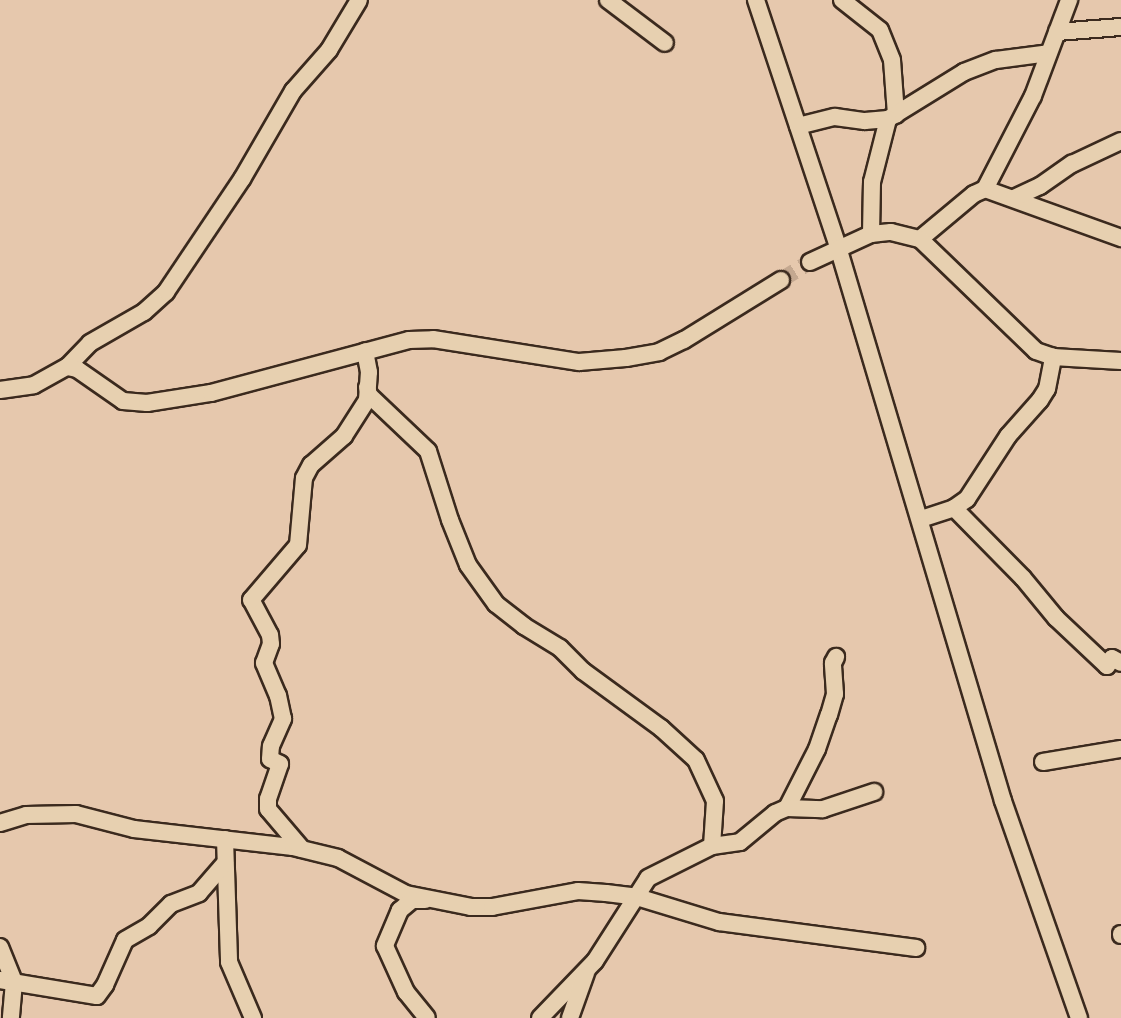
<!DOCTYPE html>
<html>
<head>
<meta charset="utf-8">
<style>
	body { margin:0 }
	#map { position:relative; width:1121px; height:1018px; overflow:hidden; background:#e6c8ad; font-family:"Patrick Hand",sans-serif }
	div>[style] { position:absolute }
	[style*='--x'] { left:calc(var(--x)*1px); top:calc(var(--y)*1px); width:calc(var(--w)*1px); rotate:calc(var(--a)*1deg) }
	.street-tunnel>* { height:16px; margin-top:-8px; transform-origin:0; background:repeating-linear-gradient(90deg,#c4a890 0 16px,transparent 0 24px) }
	.roads { filter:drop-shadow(2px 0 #3b2a1e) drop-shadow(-2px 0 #3b2a1e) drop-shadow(0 2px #3b2a1e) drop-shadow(0 -2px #3b2a1e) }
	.street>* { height:16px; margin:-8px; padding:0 8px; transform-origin:8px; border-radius:8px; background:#e7d0b0 }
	span { translate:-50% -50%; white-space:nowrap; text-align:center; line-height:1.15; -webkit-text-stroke:5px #e7d0b0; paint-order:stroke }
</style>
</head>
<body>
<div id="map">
	<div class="street-tunnel">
		<i style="--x:781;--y:280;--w:34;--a:-32"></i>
	</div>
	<div class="roads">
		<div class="street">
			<i style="--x:608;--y:0;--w:71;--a:37"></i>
			<i style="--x:756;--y:0;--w:260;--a:71.6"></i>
			<i style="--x:838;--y:247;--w:578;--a:73.41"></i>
			<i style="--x:1003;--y:801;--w:230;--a:70.7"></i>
			<i style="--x:842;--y:0;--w:48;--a:38.3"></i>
			<i style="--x:880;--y:30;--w:32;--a:68"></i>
			<i style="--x:892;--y:60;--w:55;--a:85.8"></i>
			<i style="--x:1057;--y:32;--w:64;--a:-4.5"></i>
			<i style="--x:798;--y:126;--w:38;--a:-14"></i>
			<i style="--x:835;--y:117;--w:30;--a:8"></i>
			<i style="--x:865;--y:121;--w:23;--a:-5"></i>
			<i style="--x:888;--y:119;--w:89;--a:-31.7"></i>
			<i style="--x:964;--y:72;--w:34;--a:-21"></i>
			<i style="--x:996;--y:60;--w:53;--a:-7.5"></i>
			<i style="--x:985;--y:189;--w:145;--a:19.8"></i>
			<i style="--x:1014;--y:198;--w:29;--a:-25"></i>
			<i style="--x:1040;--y:186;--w:39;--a:-35"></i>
			<i style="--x:1072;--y:164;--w:54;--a:-25.1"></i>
			<i style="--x:871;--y:234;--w:52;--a:-88.9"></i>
			<i style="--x:872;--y:182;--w:65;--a:-75.7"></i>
			<i style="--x:920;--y:239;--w:70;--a:-39.8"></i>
			<i style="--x:974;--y:194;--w:12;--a:-24"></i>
			<i style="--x:985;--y:189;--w:105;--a:-62.7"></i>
			<i style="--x:1033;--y:96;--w:103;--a:-69.4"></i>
			<i style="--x:810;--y:262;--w:67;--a:-24.7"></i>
			<i style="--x:871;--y:234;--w:20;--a:-6"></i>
			<i style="--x:891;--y:232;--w:30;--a:14"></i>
			<i style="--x:920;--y:239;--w:161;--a:44"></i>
			<i style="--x:1036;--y:351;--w:18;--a:19"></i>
			<i style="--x:1053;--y:357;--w:68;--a:3.4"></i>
			<i style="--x:67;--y:367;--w:33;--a:-46"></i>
			<i style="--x:90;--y:343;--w:62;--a:-29.9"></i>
			<i style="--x:144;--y:312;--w:30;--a:-42"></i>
			<i style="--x:166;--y:292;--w:136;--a:-56.1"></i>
			<i style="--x:242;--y:179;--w:102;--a:-59.9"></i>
			<i style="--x:293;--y:91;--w:55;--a:-48.7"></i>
			<i style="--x:329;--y:50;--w:58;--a:-59"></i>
			<i style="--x:367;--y:387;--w:8;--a:76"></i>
			<i style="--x:369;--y:395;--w:81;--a:43.5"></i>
			<i style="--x:428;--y:451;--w:72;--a:72.3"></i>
			<i style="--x:450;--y:520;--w:48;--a:68.2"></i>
			<i style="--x:468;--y:565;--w:48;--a:54.3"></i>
			<i style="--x:496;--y:604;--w:36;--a:38"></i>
			<i style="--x:524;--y:626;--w:42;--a:31.4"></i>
			<i style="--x:560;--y:648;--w:33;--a:45"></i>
			<i style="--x:583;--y:671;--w:97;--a:36.2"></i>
			<i style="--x:661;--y:728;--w:47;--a:42.4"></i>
			<i style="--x:696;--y:760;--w:45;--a:65.1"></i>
			<i style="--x:715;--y:801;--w:45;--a:93.8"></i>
			<i style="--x:0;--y:390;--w:34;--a:-8"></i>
			<i style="--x:34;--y:385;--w:38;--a:-29"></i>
			<i style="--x:67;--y:367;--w:10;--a:11"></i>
			<i style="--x:77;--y:369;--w:56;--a:34.8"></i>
			<i style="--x:123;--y:401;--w:24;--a:5"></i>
			<i style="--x:147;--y:403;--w:65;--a:-8.9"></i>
			<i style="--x:211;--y:393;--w:205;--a:-15"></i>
			<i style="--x:409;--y:340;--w:24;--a:-2"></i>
			<i style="--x:433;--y:339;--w:148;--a:9"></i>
			<i style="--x:579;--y:362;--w:47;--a:-4.9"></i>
			<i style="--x:626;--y:358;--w:34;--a:-10"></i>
			<i style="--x:659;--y:352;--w:28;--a:-26"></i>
			<i style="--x:684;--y:340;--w:114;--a:-31.7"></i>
			<i style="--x:954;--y:508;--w:98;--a:45.4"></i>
			<i style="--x:1023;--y:578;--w:52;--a:50.5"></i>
			<i style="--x:1056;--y:618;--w:70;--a:43.3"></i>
			<i style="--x:1107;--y:666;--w:9;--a:-58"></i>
			<i style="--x:1112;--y:658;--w:10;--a:29"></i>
			<i style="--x:921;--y:519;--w:35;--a:-18"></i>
			<i style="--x:954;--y:508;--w:16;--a:-35"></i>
			<i style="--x:967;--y:499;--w:75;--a:-56.9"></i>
			<i style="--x:1008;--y:436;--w:48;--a:-48.4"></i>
			<i style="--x:1040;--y:400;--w:13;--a:-58"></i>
			<i style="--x:1047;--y:389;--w:33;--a:-79"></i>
			<i style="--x:1043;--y:762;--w:79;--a:-9.5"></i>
			<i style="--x:787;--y:808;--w:66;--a:-63"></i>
			<i style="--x:817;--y:749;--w:36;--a:-71"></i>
			<i style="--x:829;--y:715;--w:22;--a:-74"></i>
			<i style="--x:835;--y:694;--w:31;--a:-94"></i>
			<i style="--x:833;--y:663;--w:7;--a:-63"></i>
			<i style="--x:0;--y:823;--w:27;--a:-17"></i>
			<i style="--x:26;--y:815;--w:50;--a:-1.1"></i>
			<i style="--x:76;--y:814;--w:60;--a:14.5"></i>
			<i style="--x:134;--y:829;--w:160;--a:6.5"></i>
			<i style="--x:293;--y:847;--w:46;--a:13.7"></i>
			<i style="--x:338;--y:858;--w:77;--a:27.9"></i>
			<i style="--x:406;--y:894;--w:66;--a:11.3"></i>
			<i style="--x:471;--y:907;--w:21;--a:0"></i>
			<i style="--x:492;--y:907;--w:87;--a:-10.5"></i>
			<i style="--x:578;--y:891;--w:28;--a:4"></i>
			<i style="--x:606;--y:893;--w:31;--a:7"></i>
			<i style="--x:637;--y:897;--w:86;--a:17"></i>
			<i style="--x:719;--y:922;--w:199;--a:7.5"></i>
			<i style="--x:225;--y:839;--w:123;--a:88.1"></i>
			<i style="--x:229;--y:962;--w:61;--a:66.8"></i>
			<i style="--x:302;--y:849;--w:52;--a:-130.4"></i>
			<i style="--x:268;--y:809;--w:10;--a:-90"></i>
			<i style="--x:268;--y:799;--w:37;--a:-71"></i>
			<i style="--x:280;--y:764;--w:11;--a:-153"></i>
			<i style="--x:270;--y:759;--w:13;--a:-86"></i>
			<i style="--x:271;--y:746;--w:30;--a:-66"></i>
			<i style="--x:283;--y:719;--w:24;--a:-102"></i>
			<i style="--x:278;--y:696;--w:36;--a:-113"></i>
			<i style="--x:264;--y:663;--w:20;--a:-70"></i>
			<i style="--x:271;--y:644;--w:9;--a:-96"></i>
			<i style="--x:270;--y:635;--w:40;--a:-118"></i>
			<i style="--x:251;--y:600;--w:72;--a:-49.5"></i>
			<i style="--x:298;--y:545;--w:67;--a:-84.9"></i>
			<i style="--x:304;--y:478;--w:15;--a:-62"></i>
			<i style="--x:311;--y:465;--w:44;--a:-41.3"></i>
			<i style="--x:344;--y:436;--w:43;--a:-57.4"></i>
			<i style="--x:367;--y:400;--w:28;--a:-86"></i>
			<i style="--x:369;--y:372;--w:21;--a:-101"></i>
			<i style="--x:425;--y:900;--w:13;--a:180"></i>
			<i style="--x:412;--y:900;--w:16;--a:140"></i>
			<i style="--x:400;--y:910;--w:39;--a:113"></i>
			<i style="--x:385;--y:946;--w:51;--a:65.5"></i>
			<i style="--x:406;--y:992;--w:33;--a:51"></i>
			<i style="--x:1121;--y:934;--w:1;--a:90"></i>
			<i style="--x:0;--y:947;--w:38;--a:68"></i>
			<i style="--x:14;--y:982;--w:36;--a:95"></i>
			<i style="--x:0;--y:980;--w:98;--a:9.4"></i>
			<i style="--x:97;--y:996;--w:14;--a:-54"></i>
			<i style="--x:105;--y:985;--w:49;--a:-66"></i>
			<i style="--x:125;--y:940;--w:28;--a:-30"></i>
			<i style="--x:149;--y:926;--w:31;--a:-45"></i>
			<i style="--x:171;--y:904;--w:30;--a:-21"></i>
			<i style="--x:199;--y:893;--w:40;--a:-49"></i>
			<i style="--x:540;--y:1018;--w:79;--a:-46"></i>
			<i style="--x:595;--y:961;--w:98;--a:-57.4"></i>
			<i style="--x:648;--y:878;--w:72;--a:-26.6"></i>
			<i style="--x:712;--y:846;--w:28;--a:-8"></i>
			<i style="--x:740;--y:842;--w:45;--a:-39.6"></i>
			<i style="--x:775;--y:813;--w:13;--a:-23"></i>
			<i style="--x:787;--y:808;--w:36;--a:2"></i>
			<i style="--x:823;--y:809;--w:54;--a:-18.4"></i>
			<i style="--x:570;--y:1018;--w:48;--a:-70.4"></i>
		</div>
	</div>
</div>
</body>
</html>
